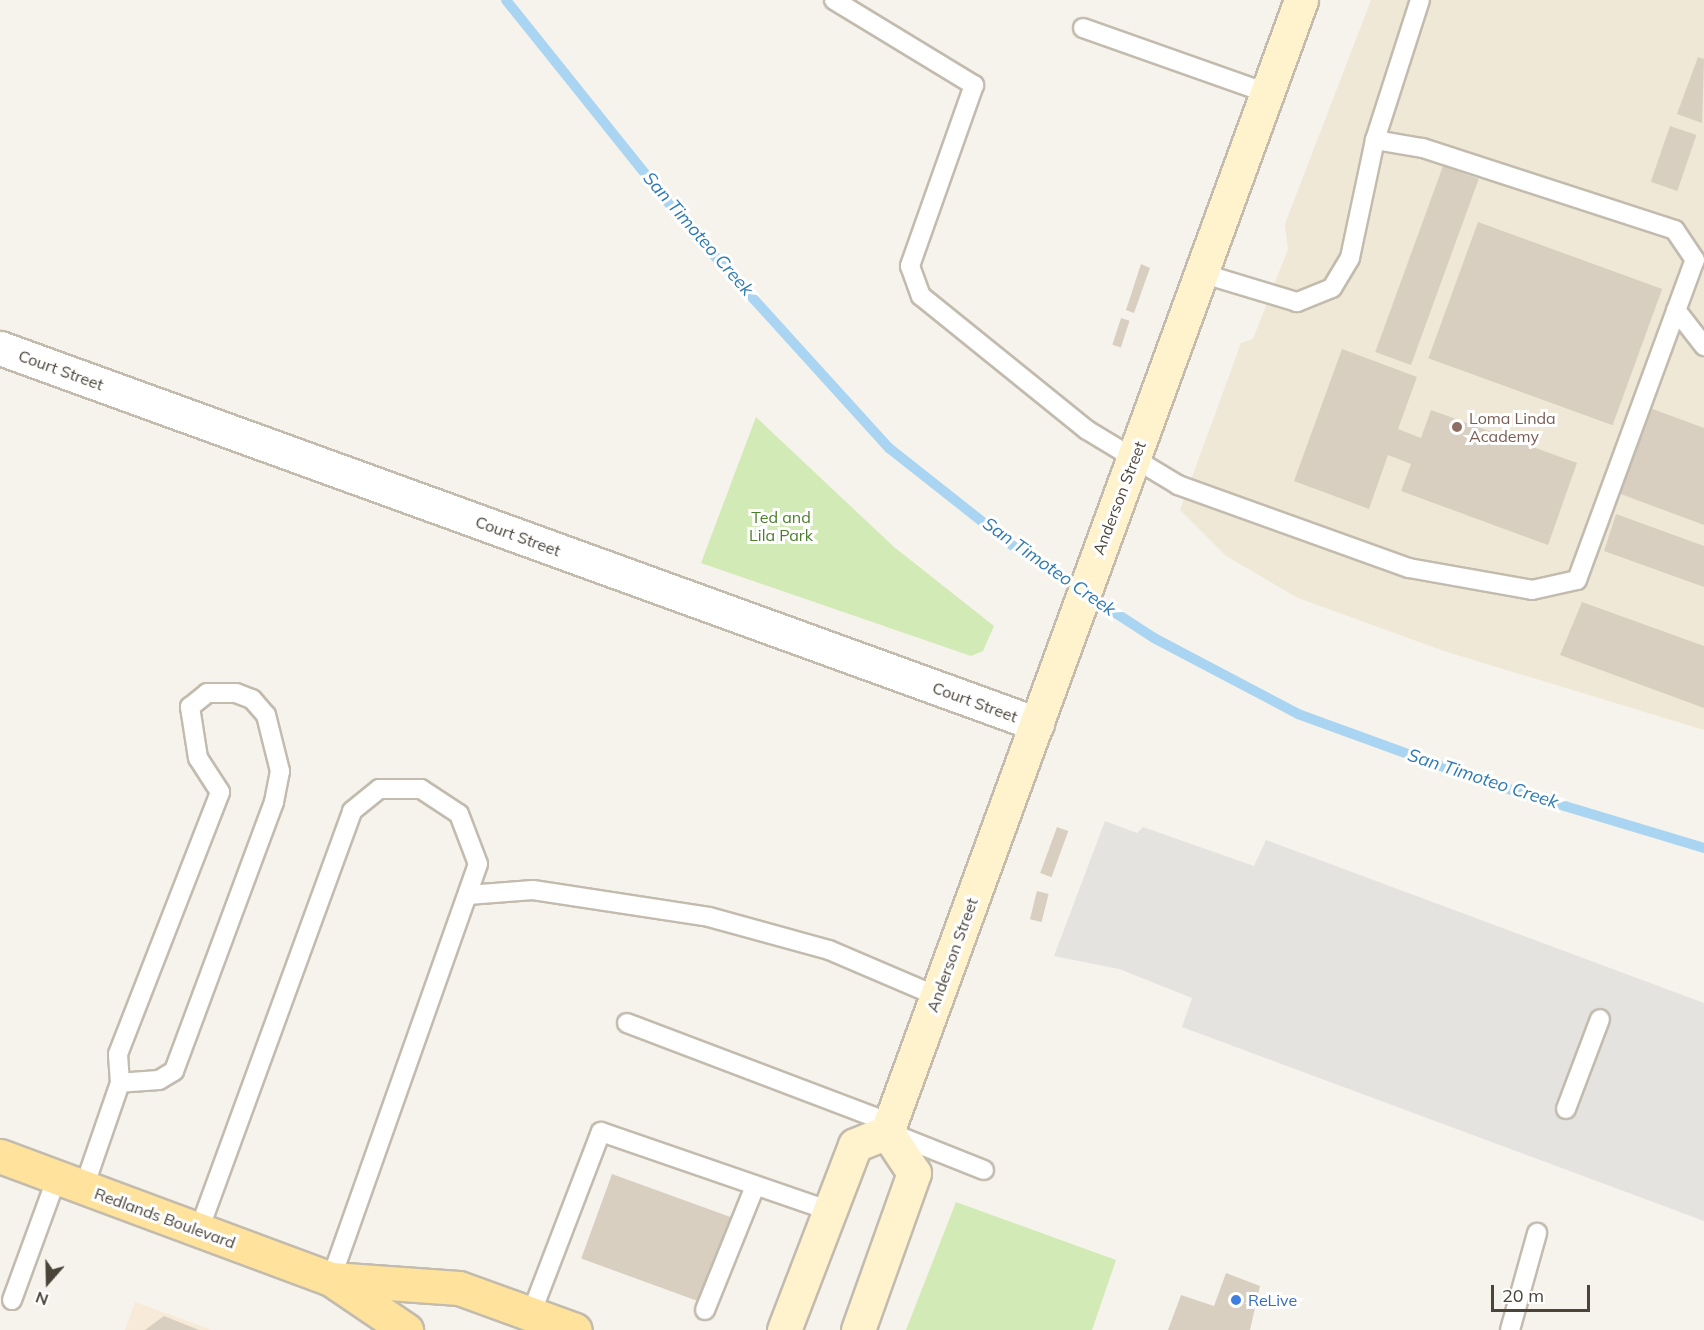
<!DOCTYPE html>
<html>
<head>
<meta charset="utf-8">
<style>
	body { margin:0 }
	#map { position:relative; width:1704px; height:1330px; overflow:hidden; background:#f6f3ec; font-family:Mulish,sans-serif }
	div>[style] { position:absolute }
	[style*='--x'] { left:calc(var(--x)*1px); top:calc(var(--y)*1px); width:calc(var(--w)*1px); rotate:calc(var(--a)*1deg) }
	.commercial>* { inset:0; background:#f7ead8 }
	.education>* { inset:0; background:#efe8d6 }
	.green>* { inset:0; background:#d2eab5 }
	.parking>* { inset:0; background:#e5e3e0 }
	.stream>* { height:10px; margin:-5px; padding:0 5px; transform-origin:5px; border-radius:5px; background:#a9d4f2 }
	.building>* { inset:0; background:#d8cfc1; transform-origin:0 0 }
	.roads { filter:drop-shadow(2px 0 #c2bbae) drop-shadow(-2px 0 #c2bbae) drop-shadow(0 2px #c2bbae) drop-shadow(0 -2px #c2bbae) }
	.lane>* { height:18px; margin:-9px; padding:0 9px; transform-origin:9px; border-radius:9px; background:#fff }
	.street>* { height:33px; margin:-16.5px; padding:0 16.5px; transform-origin:16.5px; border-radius:16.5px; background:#fff }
	.secondary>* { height:33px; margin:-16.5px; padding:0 16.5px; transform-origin:16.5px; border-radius:16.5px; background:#fff3cd }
	.primary>* { height:33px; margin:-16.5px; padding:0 16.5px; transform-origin:16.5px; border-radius:16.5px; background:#ffe39c }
	.dots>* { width:16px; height:16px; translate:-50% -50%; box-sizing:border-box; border:3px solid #fff; border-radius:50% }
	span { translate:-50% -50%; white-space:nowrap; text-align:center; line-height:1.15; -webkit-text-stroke:6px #fff; paint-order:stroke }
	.street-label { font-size:16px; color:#4b4439 }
	.education-label { font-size:16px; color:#785e54 }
	.left { translate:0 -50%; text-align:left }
	.park-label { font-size:16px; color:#4a7f2a }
	.shop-label { font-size:16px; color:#366cbe }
	.water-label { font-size:18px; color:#2e7ab2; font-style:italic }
	.north { position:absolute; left:18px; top:1252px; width:60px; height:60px; -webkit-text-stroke:4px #fff; paint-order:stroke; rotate:200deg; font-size:16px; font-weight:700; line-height:24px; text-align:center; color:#4b4439 }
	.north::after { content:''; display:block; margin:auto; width:21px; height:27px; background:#4b4439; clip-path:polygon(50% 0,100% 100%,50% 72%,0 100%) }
	.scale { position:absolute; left:1491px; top:1285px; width:99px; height:27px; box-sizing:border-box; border:3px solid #4b4439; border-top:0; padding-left:8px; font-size:18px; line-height:21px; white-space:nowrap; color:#4b4439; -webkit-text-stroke:4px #fff; paint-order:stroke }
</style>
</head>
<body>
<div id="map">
	<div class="commercial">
		<i style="clip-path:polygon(135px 1302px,212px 1330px,125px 1330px)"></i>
	</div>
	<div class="education">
		<i style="clip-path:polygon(1371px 0,1704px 0,1704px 730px,1444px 651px,1298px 598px,1226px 556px,1180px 510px,1241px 343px,1253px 339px,1288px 249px,1285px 224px)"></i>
	</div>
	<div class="green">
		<i style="clip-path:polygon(756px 417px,894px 547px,994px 626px,983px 651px,971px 656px,701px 563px)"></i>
		<i style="clip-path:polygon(956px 1202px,1116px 1260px,1092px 1330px,906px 1330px)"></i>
	</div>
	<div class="parking">
		<i style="clip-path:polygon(1105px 821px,1137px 833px,1143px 827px,1254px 866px,1266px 840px,1704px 1003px,1704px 1221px,1182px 1027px,1192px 998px,1119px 969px,1054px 956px)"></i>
	</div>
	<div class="stream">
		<i style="--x:506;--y:0;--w:283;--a:51.3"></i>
		<i style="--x:683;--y:221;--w:307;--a:47.8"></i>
		<i style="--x:889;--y:448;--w:163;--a:38.3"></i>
		<i style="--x:1017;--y:549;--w:163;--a:33"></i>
		<i style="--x:1154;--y:638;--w:163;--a:27.8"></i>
		<i style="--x:1298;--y:714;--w:196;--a:20"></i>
		<i style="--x:1482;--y:781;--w:232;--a:16.8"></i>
	</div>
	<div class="building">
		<i style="clip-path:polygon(1698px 57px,1704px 59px,1702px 123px,1677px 114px)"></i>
		<i style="left:1670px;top:126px;width:28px;height:59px;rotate:19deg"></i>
		<i style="left:1443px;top:166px;width:38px;height:198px;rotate:20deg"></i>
		<i style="left:1478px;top:222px;width:196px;height:145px;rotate:20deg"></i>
		<i style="clip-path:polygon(1141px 264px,1150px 268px,1134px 313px,1126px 310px)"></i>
		<i style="left:1121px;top:318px;width:9px;height:28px;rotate:18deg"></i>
		<i style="clip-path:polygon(1342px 349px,1417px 377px,1398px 429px,1421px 438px,1431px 410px,1577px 463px,1548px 545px,1401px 491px,1411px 464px,1388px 455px,1369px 509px,1294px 481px)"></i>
		<i style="clip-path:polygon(1650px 408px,1704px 428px,1704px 525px,1618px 493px)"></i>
		<i style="clip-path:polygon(1616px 514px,1704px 546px,1704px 587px,1604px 551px)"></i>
		<i style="clip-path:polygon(1582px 602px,1704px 646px,1704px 708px,1560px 655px)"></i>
		<i style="left:1057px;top:827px;width:12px;height:49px;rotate:20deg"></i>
		<i style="left:1037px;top:891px;width:12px;height:29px;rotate:14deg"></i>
		<i style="left:612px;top:1174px;width:129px;height:90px;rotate:20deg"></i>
		<i style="clip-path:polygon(1226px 1273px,1260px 1286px,1250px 1330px,1168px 1330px,1181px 1295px,1214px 1306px)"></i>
		<i style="clip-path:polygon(164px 1316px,199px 1330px,145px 1330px)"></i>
	</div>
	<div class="roads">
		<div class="lane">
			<i style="--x:834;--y:0;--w:164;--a:31.3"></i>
			<i style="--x:974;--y:85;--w:192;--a:109.5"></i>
			<i style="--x:910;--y:266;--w:32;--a:70"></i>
			<i style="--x:921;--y:296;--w:213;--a:38.9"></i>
			<i style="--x:1087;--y:430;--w:106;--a:31.1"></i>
			<i style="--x:1178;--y:485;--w:245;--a:19.8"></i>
			<i style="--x:1409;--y:568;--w:125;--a:10.1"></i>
			<i style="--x:1532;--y:590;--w:46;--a:-12.5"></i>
			<i style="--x:1577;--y:580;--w:341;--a:-69.8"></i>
			<i style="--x:1695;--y:260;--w:36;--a:-124"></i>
			<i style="--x:1675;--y:230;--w:266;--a:-162"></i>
			<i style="--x:1422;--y:148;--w:48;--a:-170.3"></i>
			<i style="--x:1375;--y:140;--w:121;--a:102"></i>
			<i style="--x:1350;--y:258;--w:35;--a:121"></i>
			<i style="--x:1332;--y:288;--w:38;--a:158"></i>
			<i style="--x:1297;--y:302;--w:100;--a:-163.2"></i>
			<i style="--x:1083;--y:28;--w:195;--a:19.5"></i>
			<i style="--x:1375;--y:140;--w:147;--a:-72.2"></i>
			<i style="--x:1676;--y:310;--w:46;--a:52.1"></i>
			<i style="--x:468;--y:895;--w:65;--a:-4.4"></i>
			<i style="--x:533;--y:890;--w:178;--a:8.7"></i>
			<i style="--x:709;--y:917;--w:124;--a:15.4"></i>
			<i style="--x:829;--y:950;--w:117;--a:23.1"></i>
			<i style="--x:627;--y:1023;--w:281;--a:20.8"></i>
			<i style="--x:1566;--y:1109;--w:96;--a:-69.3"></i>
			<i style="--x:891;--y:1133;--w:100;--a:21.7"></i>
			<i style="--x:84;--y:1187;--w:110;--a:-70.9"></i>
			<i style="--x:120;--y:1083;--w:29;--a:-94"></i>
			<i style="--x:118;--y:1054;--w:281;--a:-68.7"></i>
			<i style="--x:220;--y:792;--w:40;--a:-122.9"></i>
			<i style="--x:198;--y:758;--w:52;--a:-98.9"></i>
			<i style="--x:190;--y:707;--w:22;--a:-39"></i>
			<i style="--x:207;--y:693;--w:29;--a:0"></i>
			<i style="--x:236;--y:693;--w:17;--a:21"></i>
			<i style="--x:252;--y:699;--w:21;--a:49"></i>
			<i style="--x:266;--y:715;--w:58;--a:76"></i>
			<i style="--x:280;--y:771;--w:32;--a:101"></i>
			<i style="--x:274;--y:802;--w:287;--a:110.4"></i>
			<i style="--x:174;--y:1071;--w:17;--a:149"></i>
			<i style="--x:159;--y:1080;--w:39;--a:176"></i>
			<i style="--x:199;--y:1230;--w:446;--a:-69.9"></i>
			<i style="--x:352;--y:811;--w:35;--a:-39"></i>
			<i style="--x:379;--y:789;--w:42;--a:0"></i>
			<i style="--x:421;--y:789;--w:45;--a:33.3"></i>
			<i style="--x:459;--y:814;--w:53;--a:69.2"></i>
			<i style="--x:478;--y:864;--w:440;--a:109.5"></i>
			<i style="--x:12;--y:1300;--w:131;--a:-69.9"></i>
			<i style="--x:705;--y:1310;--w:134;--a:-68"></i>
			<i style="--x:531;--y:1314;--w:195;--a:-69"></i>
			<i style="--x:601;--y:1132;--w:242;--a:19"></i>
			<i style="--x:1510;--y:1330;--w:101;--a:-74.4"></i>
		</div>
		<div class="street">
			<i style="--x:0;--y:348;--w:1103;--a:19.93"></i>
		</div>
		<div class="secondary">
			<i style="--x:784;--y:1330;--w:198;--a:-69"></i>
			<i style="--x:855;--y:1145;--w:35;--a:-22"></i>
			<i style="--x:887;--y:1132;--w:1205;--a:-69.91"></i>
			<i style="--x:858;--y:1330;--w:167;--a:-70.4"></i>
			<i style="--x:914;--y:1173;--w:49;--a:-123.4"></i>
		</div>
		<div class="primary">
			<i style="--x:0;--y:1156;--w:353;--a:20.4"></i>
			<i style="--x:331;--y:1279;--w:91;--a:34.2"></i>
			<i style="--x:332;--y:1279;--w:127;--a:4.1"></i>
			<i style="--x:459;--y:1288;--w:123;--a:19.9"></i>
		</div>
	</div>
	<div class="dots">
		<i style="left:1457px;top:427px;background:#8d6e63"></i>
		<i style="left:1236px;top:1300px;background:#3f7fe0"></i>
	</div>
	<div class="street-label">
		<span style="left:61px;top:370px;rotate:20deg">Court Street</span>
		<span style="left:1119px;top:498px;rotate:-69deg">Anderson Street</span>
		<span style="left:518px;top:536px;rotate:20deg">Court Street</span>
		<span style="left:975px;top:702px;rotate:20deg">Court Street</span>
		<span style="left:952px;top:955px;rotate:-70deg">Anderson Street</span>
		<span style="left:165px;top:1218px;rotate:20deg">Redlands Boulevard</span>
	</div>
	<div class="education-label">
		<span class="left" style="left:1469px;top:427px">Loma Linda<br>Academy</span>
	</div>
	<div class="park-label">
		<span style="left:781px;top:526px">Ted and<br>Lila Park</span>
	</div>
	<div class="shop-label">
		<span class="left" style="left:1248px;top:1300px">ReLive</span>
	</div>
	<div class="water-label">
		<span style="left:698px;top:234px;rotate:49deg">San Timoteo Creek</span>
		<span style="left:1049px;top:567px;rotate:35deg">San Timoteo Creek</span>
		<span style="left:1483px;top:779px;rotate:18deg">San Timoteo Creek</span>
	</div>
	<div class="north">N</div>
	<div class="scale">20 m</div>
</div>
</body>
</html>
